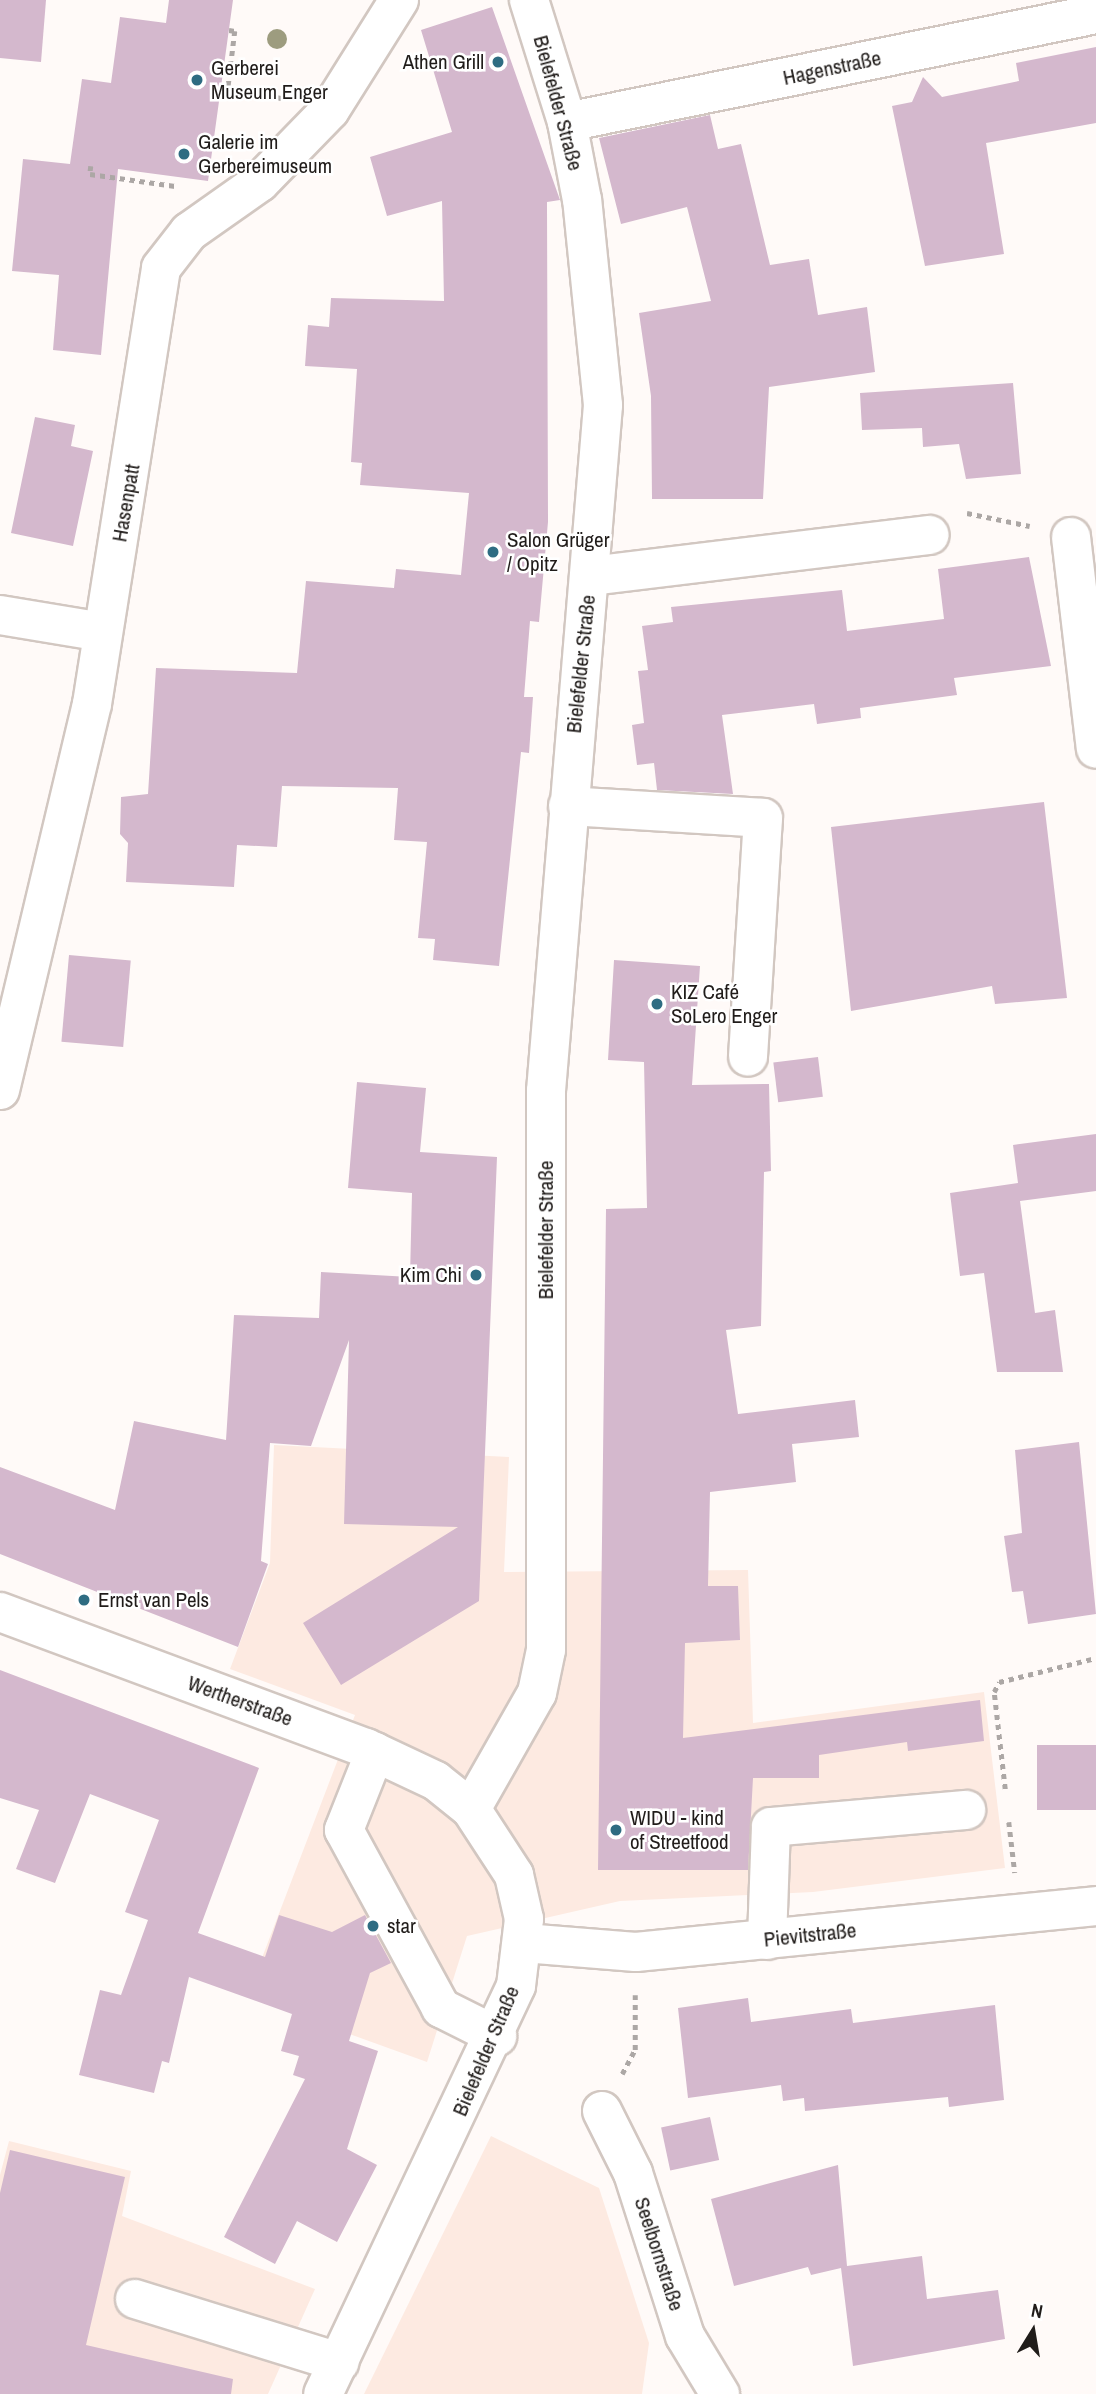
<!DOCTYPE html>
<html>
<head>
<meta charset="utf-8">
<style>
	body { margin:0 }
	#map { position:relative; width:1096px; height:2394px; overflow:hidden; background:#fffaf8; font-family:"Archivo Narrow",sans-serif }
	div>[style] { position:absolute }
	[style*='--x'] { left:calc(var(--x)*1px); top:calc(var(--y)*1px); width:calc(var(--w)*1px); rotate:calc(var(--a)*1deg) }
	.built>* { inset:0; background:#fdeae1 }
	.building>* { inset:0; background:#d4b8cd; transform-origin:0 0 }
	.path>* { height:4.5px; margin-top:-2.25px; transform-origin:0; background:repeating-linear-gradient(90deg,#aca7a5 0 5px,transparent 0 10px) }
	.roads { filter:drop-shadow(2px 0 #d2c7c1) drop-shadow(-2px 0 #d2c7c1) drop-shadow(0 2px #d2c7c1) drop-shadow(0 -2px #d2c7c1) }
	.minor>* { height:38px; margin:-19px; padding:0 19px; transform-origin:19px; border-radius:19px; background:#fff }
	.major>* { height:38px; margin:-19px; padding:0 19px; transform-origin:19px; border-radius:19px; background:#fff }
	.trees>* { width:20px; height:20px; margin:-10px; border-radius:50%; background:#9d9c7f }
	.dots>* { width:19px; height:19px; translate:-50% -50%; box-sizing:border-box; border:4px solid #fff; border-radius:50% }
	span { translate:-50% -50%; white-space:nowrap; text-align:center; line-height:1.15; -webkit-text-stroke:5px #fff; paint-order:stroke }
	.poi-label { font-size:21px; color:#201c1a }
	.right { translate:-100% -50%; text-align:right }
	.left { translate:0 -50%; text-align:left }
	.street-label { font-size:21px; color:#201c1a }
	.north { position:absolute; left:998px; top:2296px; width:70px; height:70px; -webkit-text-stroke:5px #fff; paint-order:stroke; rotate:11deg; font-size:19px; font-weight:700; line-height:28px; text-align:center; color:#201c1a }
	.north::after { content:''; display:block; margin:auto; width:24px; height:32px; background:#201c1a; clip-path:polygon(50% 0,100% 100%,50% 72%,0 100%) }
</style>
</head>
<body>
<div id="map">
	<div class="built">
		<i style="clip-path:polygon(274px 1445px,509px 1457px,504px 1572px,748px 1570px,753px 1723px,984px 1692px,1005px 1868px,813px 1892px,620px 1901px,467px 1936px,427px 2062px,247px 1997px,355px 1715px,230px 1669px,270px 1563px)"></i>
		<i style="clip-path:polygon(491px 2136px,599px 2188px,649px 2343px,642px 2394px,364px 2394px)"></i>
		<i style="clip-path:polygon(9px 2141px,131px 2171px,122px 2216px,315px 2289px,268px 2394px,0 2394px,0 2175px)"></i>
	</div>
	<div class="building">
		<i style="clip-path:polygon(0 0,46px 0,41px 62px,0 58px)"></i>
		<i style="clip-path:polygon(169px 0,233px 0,208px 181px,118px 169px,101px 355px,53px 350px,59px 275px,12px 271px,23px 159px,70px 164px,82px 79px,111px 83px,120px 17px,166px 23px)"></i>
		<i style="clip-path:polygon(492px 7px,560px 200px,547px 202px,548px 522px,539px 622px,530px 621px,524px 697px,533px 697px,529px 753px,521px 752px,499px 966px,433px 960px,435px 939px,418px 938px,427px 842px,394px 840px,398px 788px,282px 786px,277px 847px,237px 845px,234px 887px,126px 882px,128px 843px,120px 834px,121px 797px,148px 794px,156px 668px,297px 673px,306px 581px,394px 588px,396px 569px,461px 575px,469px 493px,360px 485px,362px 463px,351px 462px,357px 369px,305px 366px,308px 325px,329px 327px,331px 298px,444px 301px,442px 201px,387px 216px,370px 157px,452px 132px,421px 30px)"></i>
		<i style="clip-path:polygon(1096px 47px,1096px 123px,986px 143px,1004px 254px,925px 266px,892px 106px,912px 102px,923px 77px,942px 97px,1019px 81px,1016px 63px)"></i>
		<i style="clip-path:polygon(710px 115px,718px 149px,741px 144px,770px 265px,809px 259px,818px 315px,867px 307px,875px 372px,769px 387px,763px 499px,652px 499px,651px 396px,639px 313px,711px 301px,687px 207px,621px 224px,599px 138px)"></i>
		<i style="clip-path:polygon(1013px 383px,1021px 474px,966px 479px,959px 444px,923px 447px,922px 428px,862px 430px,860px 393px)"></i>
		<i style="clip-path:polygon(35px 417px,75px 425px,71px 446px,93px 451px,73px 546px,11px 533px)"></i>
		<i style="clip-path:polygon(1029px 557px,1051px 666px,954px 678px,957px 695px,860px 708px,861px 718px,817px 724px,814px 704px,722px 715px,733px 794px,657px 790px,654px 763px,637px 765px,632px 725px,644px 723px,638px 671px,648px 670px,642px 626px,673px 622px,671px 607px,842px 590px,847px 631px,944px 619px,938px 569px)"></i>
		<i style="clip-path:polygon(1044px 802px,1067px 998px,995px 1004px,992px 986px,851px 1011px,831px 827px)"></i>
		<i style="left:69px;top:955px;width:62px;height:87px;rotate:5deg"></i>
		<i style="clip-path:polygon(614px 960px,700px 966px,692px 1085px,769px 1084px,771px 1171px,764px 1172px,761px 1326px,726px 1330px,738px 1414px,855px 1400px,859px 1437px,792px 1444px,796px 1482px,710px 1492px,708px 1586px,738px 1586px,740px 1640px,685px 1643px,683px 1738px,980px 1700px,984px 1741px,908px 1751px,907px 1742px,819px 1755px,819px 1778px,753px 1778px,748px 1870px,598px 1870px,606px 1209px,647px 1208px,644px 1062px,608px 1060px)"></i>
		<i style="left:818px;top:1057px;width:40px;height:45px;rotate:83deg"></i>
		<i style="clip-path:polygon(357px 1082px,426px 1088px,420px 1152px,497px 1157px,479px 1601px,341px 1685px,303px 1623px,458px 1527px,344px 1524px,349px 1340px,311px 1446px,270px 1443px,261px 1561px,268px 1564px,238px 1647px,0 1554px,0 1467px,115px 1510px,134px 1421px,226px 1440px,234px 1315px,319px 1318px,321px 1272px,410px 1277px,412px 1193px,348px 1188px)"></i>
		<i style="clip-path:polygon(1096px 1134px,1096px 1191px,1020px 1201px,1035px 1313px,1055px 1310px,1063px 1372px,997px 1372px,984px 1273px,960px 1276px,950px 1193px,1018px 1183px,1013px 1145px)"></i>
		<i style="clip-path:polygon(1079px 1442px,1096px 1614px,1028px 1624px,1023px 1591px,1012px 1592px,1004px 1536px,1022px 1533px,1015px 1450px)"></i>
		<i style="clip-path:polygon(0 1670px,259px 1768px,198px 1933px,265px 1957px,279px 1915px,332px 1932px,365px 1915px,391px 1963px,370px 1973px,349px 2041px,378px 2051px,347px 2149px,377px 2165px,337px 2242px,297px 2221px,275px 2264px,224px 2237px,305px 2079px,293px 2075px,299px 2056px,281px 2051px,292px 2014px,189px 1977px,169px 2063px,162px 2061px,154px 2093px,79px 2075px,100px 1990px,121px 1995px,148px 1920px,125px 1912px,159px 1820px,90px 1794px,55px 1883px,16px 1869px,39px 1810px,0 1798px)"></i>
		<i style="left:1096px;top:1745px;width:65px;height:59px;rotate:90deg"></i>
		<i style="clip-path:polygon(748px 1998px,751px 2022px,851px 2009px,853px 2023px,995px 2005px,1004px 2100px,949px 2107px,948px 2097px,805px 2111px,804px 2098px,783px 2101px,781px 2085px,688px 2098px,678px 2008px)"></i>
		<i style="left:710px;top:2117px;width:44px;height:50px;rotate:78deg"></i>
		<i style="clip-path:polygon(10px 2150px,125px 2177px,86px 2345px,233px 2379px,231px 2394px,0 2394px,0 2193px)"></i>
		<i style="clip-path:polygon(838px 2165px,847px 2266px,922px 2256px,927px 2299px,998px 2290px,1005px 2339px,853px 2366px,841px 2268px,811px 2275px,808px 2267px,734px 2286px,711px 2199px)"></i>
	</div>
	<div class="path">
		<i style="--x:229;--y:30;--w:6;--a:9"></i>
		<i style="--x:235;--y:31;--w:58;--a:96.9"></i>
		<i style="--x:228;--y:89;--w:54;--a:9.6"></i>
		<i style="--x:91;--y:166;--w:8;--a:97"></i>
		<i style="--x:90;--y:174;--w:86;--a:8"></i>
		<i style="--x:967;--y:513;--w:64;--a:11.7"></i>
		<i style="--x:1005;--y:1789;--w:98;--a:-96.5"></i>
		<i style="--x:994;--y:1692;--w:11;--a:-63"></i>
		<i style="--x:999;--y:1682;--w:100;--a:-13.9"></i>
		<i style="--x:1009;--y:1822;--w:51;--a:83.3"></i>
		<i style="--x:622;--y:2074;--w:27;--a:-62"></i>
		<i style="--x:635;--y:2050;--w:55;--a:-90"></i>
	</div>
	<div class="roads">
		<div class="minor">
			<i style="--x:567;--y:122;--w:540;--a:-11.54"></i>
			<i style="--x:1071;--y:537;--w:213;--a:83.3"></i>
			<i style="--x:590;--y:576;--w:342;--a:-6.9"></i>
			<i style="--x:0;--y:615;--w:104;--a:9.4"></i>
			<i style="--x:568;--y:806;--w:195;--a:3.5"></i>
			<i style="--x:763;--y:818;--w:239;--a:93.6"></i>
			<i style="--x:0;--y:1090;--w:397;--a:-76.6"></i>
			<i style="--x:92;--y:704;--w:441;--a:-81"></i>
			<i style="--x:161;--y:268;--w:46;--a:-52.1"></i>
			<i style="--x:189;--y:232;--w:87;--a:-35.2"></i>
			<i style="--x:260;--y:182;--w:100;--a:-45.8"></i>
			<i style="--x:330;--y:110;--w:130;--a:-57.9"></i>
			<i style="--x:375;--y:1752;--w:84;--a:111.7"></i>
			<i style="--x:344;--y:1830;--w:203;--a:61.4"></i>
			<i style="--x:441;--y:2008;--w:63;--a:26.6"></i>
			<i style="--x:471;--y:1809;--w:133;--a:-60.4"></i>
			<i style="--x:537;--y:1693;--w:44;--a:-78.2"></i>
			<i style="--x:546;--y:1650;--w:559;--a:-90"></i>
			<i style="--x:546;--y:1091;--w:688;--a:-85.25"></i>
			<i style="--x:603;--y:405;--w:206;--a:-95.8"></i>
			<i style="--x:582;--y:200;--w:79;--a:-100.9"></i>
			<i style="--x:567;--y:122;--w:128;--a:-107.3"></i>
			<i style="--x:767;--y:1940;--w:113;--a:-88"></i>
			<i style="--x:771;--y:1827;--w:196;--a:-5"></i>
			<i style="--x:524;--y:1943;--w:112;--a:4.6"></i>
			<i style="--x:636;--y:1952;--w:462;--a:-5.7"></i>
			<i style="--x:602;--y:2111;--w:69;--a:63.4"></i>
			<i style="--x:633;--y:2173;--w:171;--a:72.3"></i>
			<i style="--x:685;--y:2336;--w:68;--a:58.9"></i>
			<i style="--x:135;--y:2299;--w:214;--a:17.2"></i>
		</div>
		<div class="major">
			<i style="--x:0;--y:1612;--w:390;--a:20.4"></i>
			<i style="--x:366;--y:1748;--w:77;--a:25.2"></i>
			<i style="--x:436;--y:1781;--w:45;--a:38.7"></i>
			<i style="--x:471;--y:1809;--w:79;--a:56.9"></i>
			<i style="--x:514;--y:1875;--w:45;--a:77.2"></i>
			<i style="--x:524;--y:1919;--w:67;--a:96.8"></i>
			<i style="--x:516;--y:1986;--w:451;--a:115.3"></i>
		</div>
	</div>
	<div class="trees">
		<i style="left:277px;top:39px"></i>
	</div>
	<div class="dots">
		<i style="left:498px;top:62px;background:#2e6c82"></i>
		<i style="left:197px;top:80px;background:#2e6c82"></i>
		<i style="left:184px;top:154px;background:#2e6c82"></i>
		<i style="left:493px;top:552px;background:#2e6c82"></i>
		<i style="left:657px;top:1004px;background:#2e6c82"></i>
		<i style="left:476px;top:1275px;background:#2e6c82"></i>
		<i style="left:84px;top:1600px;background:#2e6c82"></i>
		<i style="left:616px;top:1830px;background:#2e6c82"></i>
		<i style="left:373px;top:1926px;background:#2e6c82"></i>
	</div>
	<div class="poi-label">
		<span class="right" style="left:484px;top:62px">Athen Grill</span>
		<span class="left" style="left:211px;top:80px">Gerberei<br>Museum Enger</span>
		<span class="left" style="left:198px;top:154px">Galerie im<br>Gerbereimuseum</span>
		<span class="left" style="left:507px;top:552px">Salon Grüger<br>/ Opitz</span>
		<span class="left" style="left:671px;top:1004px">KIZ Café<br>SoLero Enger</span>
		<span class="right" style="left:462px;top:1275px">Kim Chi</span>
		<span class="left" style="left:98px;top:1600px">Ernst van Pels</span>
		<span class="left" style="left:630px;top:1830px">WIDU - kind<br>of Streetfood</span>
		<span class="left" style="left:387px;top:1926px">star</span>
	</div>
	<div class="street-label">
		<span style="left:832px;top:68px;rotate:-12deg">Hagenstraße</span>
		<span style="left:558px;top:103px;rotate:75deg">Bielefelder Straße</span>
		<span style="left:126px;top:503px;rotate:-80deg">Hasenpatt</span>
		<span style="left:581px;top:664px;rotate:-84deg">Bielefelder Straße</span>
		<span style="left:546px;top:1230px;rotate:-90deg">Bielefelder Straße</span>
		<span style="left:240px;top:1701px;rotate:20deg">Wertherstraße</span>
		<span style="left:810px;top:1935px;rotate:-6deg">Pievitstraße</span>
		<span style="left:486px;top:2051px;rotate:-67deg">Bielefelder Straße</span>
		<span style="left:659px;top:2254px;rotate:72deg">Seelbornstraße</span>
	</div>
	<div class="north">N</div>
</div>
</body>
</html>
